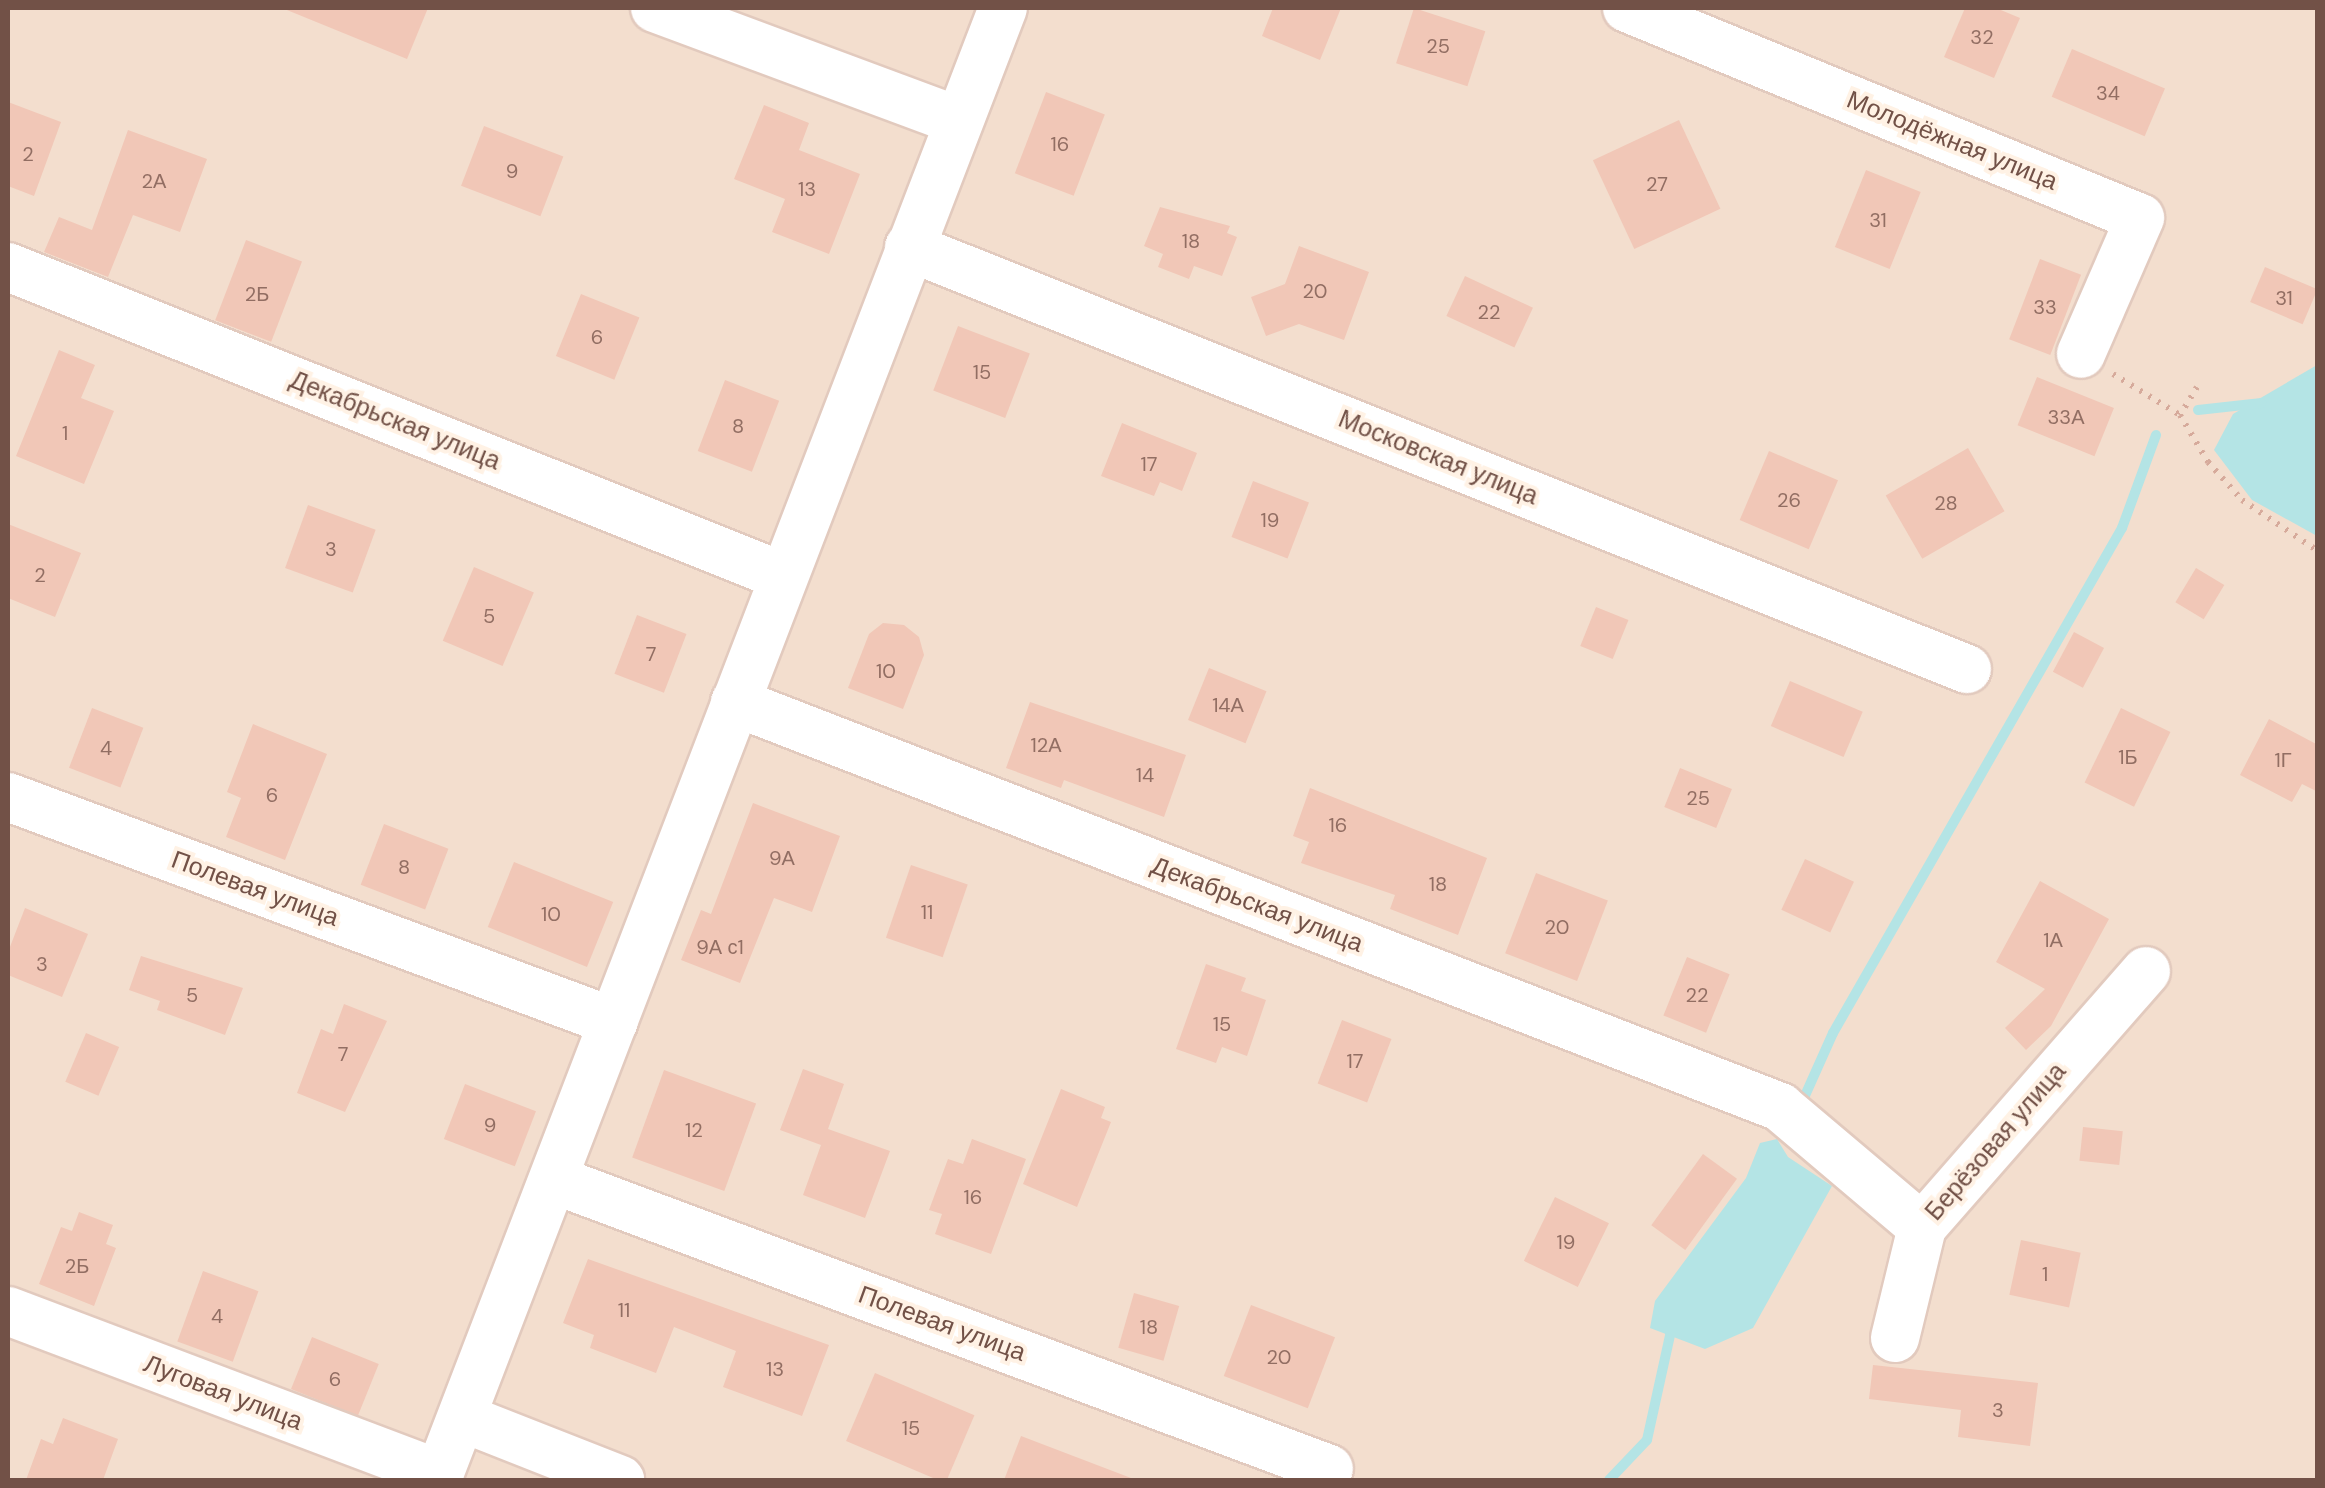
<!DOCTYPE html>
<html>
<head>
<meta charset="utf-8">
<style>
	body { margin:0 }
	#map { position:relative; width:2325px; height:1488px; overflow:hidden; background:#fceddf; font-family:"DM Sans",sans-serif }
	div>[style] { position:absolute }
	[style*='--x'] { left:calc(var(--x)*1px); top:calc(var(--y)*1px); width:calc(var(--w)*1px); rotate:calc(var(--a)*1deg) }
	.residential>* { inset:0; background:#f3dece; transform-origin:0 0 }
	.water>* { inset:0; background:#b4e4e5 }
	.stream>* { height:10px; margin:-5px; padding:0 5px; transform-origin:5px; border-radius:5px; background:#b4e4e5 }
	.building>* { inset:0; background:#f1c7b7; transform-origin:0 0 }
	.path>* { height:6px; margin-top:-3px; transform-origin:0; background:repeating-linear-gradient(90deg,#d6aa9b 0 2.5px,transparent 0 10.5px) }
	.roads { filter:drop-shadow(2px 0 #e2cabe) drop-shadow(-2px 0 #e2cabe) drop-shadow(0 2px #e2cabe) drop-shadow(0 -2px #e2cabe) }
	.minor>* { height:48px; margin:-24px; padding:0 24px; transform-origin:24px; border-radius:24px; background:#fff }
	span { translate:-50% -50%; white-space:nowrap; text-align:center; line-height:1.15; -webkit-text-stroke:8px #fff2e5; paint-order:stroke }
	.number-label { font-size:20px; color:#926e63 }
	.number-label span { -webkit-text-stroke-width:0 }
	.street-label { font-size:25px; color:#725147 }
	.frame { position:absolute; inset:0; border:10px solid #725147; pointer-events:none }
</style>
</head>
<body>
<div id="map">
	<div class="residential">
		<i style="left:8px;top:8px;width:2309px;height:1472px"></i>
	</div>
	<div class="water">
		<i style="clip-path:polygon(2317px 365px,2317px 536px,2252px 500px,2214px 450px,2233px 414px)"></i>
		<i style="clip-path:polygon(1777px 1139px,1788px 1157px,1832px 1186px,1753px 1328px,1705px 1349px,1650px 1328px,1655px 1301px,1746px 1178px,1760px 1143px)"></i>
	</div>
	<div class="stream">
		<i style="--x:2198;--y:410;--w:64;--a:-6.2"></i>
		<i style="--x:1799;--y:1109;--w:83;--a:-65.9"></i>
		<i style="--x:1833;--y:1033;--w:582;--a:-60.22"></i>
		<i style="--x:2122;--y:528;--w:99;--a:-69.9"></i>
		<i style="--x:1609;--y:1480;--w:55;--a:-46.5"></i>
		<i style="--x:1647;--y:1440;--w:117;--a:-77.6"></i>
	</div>
	<div class="building">
		<i style="clip-path:polygon(282px 8px,428px 8px,407px 59px)"></i>
		<i style="clip-path:polygon(1273px 8px,1341px 8px,1320px 60px,1262px 36px)"></i>
		<i style="left:1414px;top:8px;width:75px;height:58px;rotate:18deg"></i>
		<i style="clip-path:polygon(1965px 8px,1996px 8px,2020px 18px,1994px 78px,1944px 57px)"></i>
		<i style="left:2072px;top:49px;width:101px;height:52px;rotate:23deg"></i>
		<i style="left:1046px;top:92px;width:63px;height:87px;rotate:21deg"></i>
		<i style="clip-path:polygon(8px 102px,61px 122px,34px 196px,8px 186px)"></i>
		<i style="clip-path:polygon(764px 105px,809px 123px,799px 150px,860px 174px,829px 254px,772px 232px,785px 199px,734px 179px)"></i>
		<i style="left:1679px;top:120px;width:98px;height:95px;rotate:65deg"></i>
		<i style="left:484px;top:126px;width:85px;height:64px;rotate:21deg"></i>
		<i style="clip-path:polygon(128px 130px,207px 159px,180px 232px,133px 215px,108px 277px,44px 252px,59px 217px,92px 230px)"></i>
		<i style="left:1866px;top:170px;width:59px;height:83px;rotate:22deg"></i>
		<i style="clip-path:polygon(1160px 207px,1230px 226px,1227px 233px,1237px 237px,1222px 276px,1194px 266px,1189px 279px,1158px 267px,1163px 254px,1144px 246px)"></i>
		<i style="left:246px;top:240px;width:60px;height:86px;rotate:21deg"></i>
		<i style="clip-path:polygon(1299px 246px,1369px 272px,1344px 340px,1299px 324px,1266px 336px,1251px 297px,1285px 284px)"></i>
		<i style="left:2040px;top:259px;width:44px;height:86px;rotate:21deg"></i>
		<i style="left:2265px;top:267px;width:57px;height:38px;rotate:23deg"></i>
		<i style="left:1465px;top:276px;width:75px;height:44px;rotate:25deg"></i>
		<i style="left:581px;top:294px;width:63px;height:67px;rotate:22deg"></i>
		<i style="left:958px;top:326px;width:77px;height:69px;rotate:21deg"></i>
		<i style="clip-path:polygon(59px 350px,95px 365px,81px 398px,114px 411px,84px 484px,16px 456px)"></i>
		<i style="left:2037px;top:377px;width:83px;height:52px;rotate:22deg"></i>
		<i style="left:725px;top:380px;width:58px;height:76px;rotate:21deg"></i>
		<i style="clip-path:polygon(1122px 423px,1197px 453px,1182px 491px,1160px 482px,1154px 496px,1101px 476px)"></i>
		<i style="left:1968px;top:448px;width:73px;height:95px;rotate:60deg"></i>
		<i style="left:1769px;top:451px;width:75px;height:75px;rotate:23deg"></i>
		<i style="left:1253px;top:481px;width:60px;height:60px;rotate:21deg"></i>
		<i style="left:308px;top:505px;width:72px;height:67px;rotate:20deg"></i>
		<i style="clip-path:polygon(8px 524px,81px 553px,55px 617px,8px 598px)"></i>
		<i style="left:474px;top:567px;width:65px;height:80px;rotate:23deg"></i>
		<i style="left:2196px;top:568px;width:33px;height:40px;rotate:31deg"></i>
		<i style="left:1596px;top:607px;width:35px;height:42px;rotate:22deg"></i>
		<i style="left:637px;top:615px;width:53px;height:63px;rotate:21deg"></i>
		<i style="clip-path:polygon(883px 623px,904px 625px,919px 637px,924px 655px,903px 709px,848px 688px,869px 634px)"></i>
		<i style="left:2074px;top:632px;width:34px;height:45px;rotate:28deg"></i>
		<i style="left:1209px;top:668px;width:62px;height:56px;rotate:22deg"></i>
		<i style="left:1790px;top:681px;width:79px;height:49px;rotate:23deg"></i>
		<i style="clip-path:polygon(1030px 702px,1186px 755px,1164px 817px,1064px 780px,1061px 788px,1006px 768px)"></i>
		<i style="left:92px;top:708px;width:55px;height:64px;rotate:21deg"></i>
		<i style="left:2121px;top:708px;width:55px;height:83px;rotate:26deg"></i>
		<i style="clip-path:polygon(2269px 719px,2318px 745px,2318px 792px,2302px 784px,2292px 802px,2240px 775px)"></i>
		<i style="clip-path:polygon(253px 724px,327px 754px,285px 860px,226px 837px,241px 798px,227px 792px)"></i>
		<i style="left:1680px;top:768px;width:56px;height:42px;rotate:22deg"></i>
		<i style="clip-path:polygon(1310px 788px,1487px 858px,1458px 935px,1390px 909px,1395px 895px,1301px 863px,1309px 842px,1293px 836px)"></i>
		<i style="clip-path:polygon(753px 803px,840px 836px,812px 912px,774px 898px,740px 983px,681px 960px,701px 910px,711px 914px)"></i>
		<i style="left:384px;top:824px;width:69px;height:65px;rotate:21deg"></i>
		<i style="left:1805px;top:859px;width:54px;height:56px;rotate:25deg"></i>
		<i style="left:514px;top:862px;width:107px;height:70px;rotate:22deg"></i>
		<i style="left:911px;top:865px;width:60px;height:77px;rotate:19deg"></i>
		<i style="left:1536px;top:873px;width:77px;height:86px;rotate:21deg"></i>
		<i style="clip-path:polygon(2040px 881px,2109px 919px,2051px 1026px,2026px 1050px,2005px 1028px,2045px 989px,1996px 962px)"></i>
		<i style="clip-path:polygon(25px 908px,88px 934px,62px 997px,8px 975px,8px 952px)"></i>
		<i style="clip-path:polygon(141px 956px,243px 988px,225px 1035px,157px 1010px,160px 1001px,129px 990px)"></i>
		<i style="left:1687px;top:957px;width:46px;height:63px;rotate:22deg"></i>
		<i style="clip-path:polygon(1206px 964px,1246px 978px,1241px 991px,1266px 1000px,1247px 1056px,1222px 1047px,1216px 1063px,1176px 1049px)"></i>
		<i style="clip-path:polygon(344px 1004px,387px 1021px,345px 1112px,297px 1093px,321px 1029px,333px 1034px)"></i>
		<i style="left:1342px;top:1020px;width:53px;height:68px;rotate:21deg"></i>
		<i style="left:86px;top:1033px;width:36px;height:53px;rotate:23deg"></i>
		<i style="clip-path:polygon(803px 1069px,844px 1084px,828px 1129px,890px 1151px,865px 1218px,803px 1195px,821px 1145px,780px 1130px)"></i>
		<i style="left:664px;top:1070px;width:98px;height:93px;rotate:20deg"></i>
		<i style="left:465px;top:1084px;width:76px;height:59px;rotate:21deg"></i>
		<i style="clip-path:polygon(1061px 1089px,1105px 1107px,1101px 1118px,1111px 1122px,1077px 1207px,1023px 1184px)"></i>
		<i style="left:2083px;top:1127px;width:40px;height:34px;rotate:6deg"></i>
		<i style="clip-path:polygon(972px 1139px,1026px 1159px,991px 1254px,935px 1234px,942px 1214px,929px 1210px,948px 1159px,963px 1164px)"></i>
		<i style="left:1703px;top:1154px;width:42px;height:88px;rotate:36deg"></i>
		<i style="left:1555px;top:1197px;width:60px;height:71px;rotate:26deg"></i>
		<i style="clip-path:polygon(79px 1212px,113px 1225px,106px 1244px,116px 1248px,94px 1306px,39px 1284px,61px 1227px,72px 1231px)"></i>
		<i style="left:2021px;top:1240px;width:61px;height:56px;rotate:12deg"></i>
		<i style="clip-path:polygon(588px 1259px,829px 1345px,802px 1416px,723px 1387px,736px 1351px,674px 1327px,656px 1373px,590px 1348px,594px 1335px,563px 1323px)"></i>
		<i style="left:203px;top:1271px;width:59px;height:75px;rotate:20deg"></i>
		<i style="left:1134px;top:1293px;width:47px;height:57px;rotate:16deg"></i>
		<i style="left:1251px;top:1305px;width:90px;height:76px;rotate:21deg"></i>
		<i style="left:312px;top:1337px;width:72px;height:56px;rotate:22deg"></i>
		<i style="clip-path:polygon(1873px 1365px,2038px 1383px,2030px 1446px,1958px 1437px,1961px 1410px,1869px 1399px)"></i>
		<i style="left:875px;top:1373px;width:108px;height:74px;rotate:23deg"></i>
		<i style="clip-path:polygon(63px 1418px,118px 1439px,103px 1480px,26px 1480px,41px 1439px,53px 1444px)"></i>
		<i style="clip-path:polygon(1021px 1436px,1131px 1478px,1131px 1480px,1004px 1480px)"></i>
	</div>
	<div class="path">
		<i style="--x:2113;--y:374;--w:79;--a:31.5"></i>
		<i style="--x:2197;--y:387;--w:33;--a:121"></i>
		<i style="--x:2180;--y:415;--w:55;--a:59.2"></i>
		<i style="--x:2208;--y:462;--w:51;--a:48.2"></i>
		<i style="--x:2242;--y:500;--w:92;--a:33.9"></i>
	</div>
	<div class="roads">
		<div class="minor">
			<i style="--x:655;--y:8;--w:321;--a:20.4"></i>
			<i style="--x:1627;--y:8;--w:554;--a:22.26"></i>
			<i style="--x:2140;--y:218;--w:148;--a:113.5"></i>
			<i style="--x:909;--y:247;--w:1139;--a:21.75"></i>
			<i style="--x:8;--y:267;--w:833;--a:21.76"></i>
			<i style="--x:735;--y:702;--w:1121;--a:21.18"></i>
			<i style="--x:1780;--y:1107;--w:186;--a:40.2"></i>
			<i style="--x:8;--y:797;--w:646;--a:20.37"></i>
			<i style="--x:555;--y:1180;--w:826;--a:20.47"></i>
			<i style="--x:8;--y:1311;--w:461;--a:20.7"></i>
			<i style="--x:1895;--y:1338;--w:114;--a:-76.3"></i>
			<i style="--x:1922;--y:1227;--w:340;--a:-48.8"></i>
			<i style="--x:463;--y:1418;--w:169;--a:21.5"></i>
			<i style="--x:437;--y:1480;--w:1577;--a:-68.97"></i>
		</div>
	</div>
	<div class="number-label">
		<span style="left:1982px;top:37px">32</span>
		<span style="left:1438px;top:46px">25</span>
		<span style="left:2108px;top:93px">34</span>
		<span style="left:1060px;top:144px">16</span>
		<span style="left:28px;top:154px">2</span>
		<span style="left:512px;top:171px">9</span>
		<span style="left:154px;top:181px">2А</span>
		<span style="left:1657px;top:184px">27</span>
		<span style="left:807px;top:189px">13</span>
		<span style="left:1878px;top:220px">31</span>
		<span style="left:1191px;top:241px">18</span>
		<span style="left:1315px;top:291px">20</span>
		<span style="left:257px;top:294px">2Б</span>
		<span style="left:2284px;top:298px">31</span>
		<span style="left:2045px;top:307px">33</span>
		<span style="left:1489px;top:312px">22</span>
		<span style="left:597px;top:337px">6</span>
		<span style="left:982px;top:372px">15</span>
		<span style="left:2066px;top:417px">33А</span>
		<span style="left:738px;top:426px">8</span>
		<span style="left:65px;top:433px">1</span>
		<span style="left:1149px;top:464px">17</span>
		<span style="left:1789px;top:500px">26</span>
		<span style="left:1946px;top:503px">28</span>
		<span style="left:1270px;top:520px">19</span>
		<span style="left:331px;top:549px">3</span>
		<span style="left:40px;top:575px">2</span>
		<span style="left:489px;top:616px">5</span>
		<span style="left:651px;top:654px">7</span>
		<span style="left:886px;top:671px">10</span>
		<span style="left:1228px;top:705px">14А</span>
		<span style="left:1046px;top:745px">12А</span>
		<span style="left:106px;top:748px">4</span>
		<span style="left:2128px;top:757px">1Б</span>
		<span style="left:2283px;top:760px">1Г</span>
		<span style="left:1145px;top:775px">14</span>
		<span style="left:272px;top:795px">6</span>
		<span style="left:1698px;top:798px">25</span>
		<span style="left:1338px;top:825px">16</span>
		<span style="left:782px;top:858px">9А</span>
		<span style="left:404px;top:867px">8</span>
		<span style="left:1438px;top:884px">18</span>
		<span style="left:927px;top:912px">11</span>
		<span style="left:551px;top:914px">10</span>
		<span style="left:1557px;top:927px">20</span>
		<span style="left:2053px;top:940px">1А</span>
		<span style="left:720px;top:947px">9А с1</span>
		<span style="left:42px;top:964px">3</span>
		<span style="left:192px;top:995px">5</span>
		<span style="left:1697px;top:995px">22</span>
		<span style="left:1222px;top:1024px">15</span>
		<span style="left:343px;top:1054px">7</span>
		<span style="left:1355px;top:1061px">17</span>
		<span style="left:490px;top:1125px">9</span>
		<span style="left:694px;top:1130px">12</span>
		<span style="left:973px;top:1197px">16</span>
		<span style="left:1566px;top:1242px">19</span>
		<span style="left:77px;top:1266px">2Б</span>
		<span style="left:2045px;top:1274px">1</span>
		<span style="left:624px;top:1310px">11</span>
		<span style="left:217px;top:1316px">4</span>
		<span style="left:1149px;top:1327px">18</span>
		<span style="left:1279px;top:1357px">20</span>
		<span style="left:775px;top:1369px">13</span>
		<span style="left:335px;top:1379px">6</span>
		<span style="left:1998px;top:1410px">3</span>
		<span style="left:911px;top:1428px">15</span>
	</div>
	<div class="street-label">
		<span style="left:1952px;top:141px;rotate:22deg">Молодёжная улица</span>
		<span style="left:395px;top:421px;rotate:22deg">Декабрьская улица</span>
		<span style="left:1438px;top:458px;rotate:22deg">Московская улица</span>
		<span style="left:255px;top:889px;rotate:20deg">Полевая улица</span>
		<span style="left:1257px;top:905px;rotate:21deg">Декабрьская улица</span>
		<span style="left:1996px;top:1142px;rotate:-49deg">Берёзовая улица</span>
		<span style="left:942px;top:1324px;rotate:20deg">Полевая улица</span>
		<span style="left:223px;top:1393px;rotate:21deg">Луговая улица</span>
	</div>
	<div class="frame"></div>
</div>
</body>
</html>
